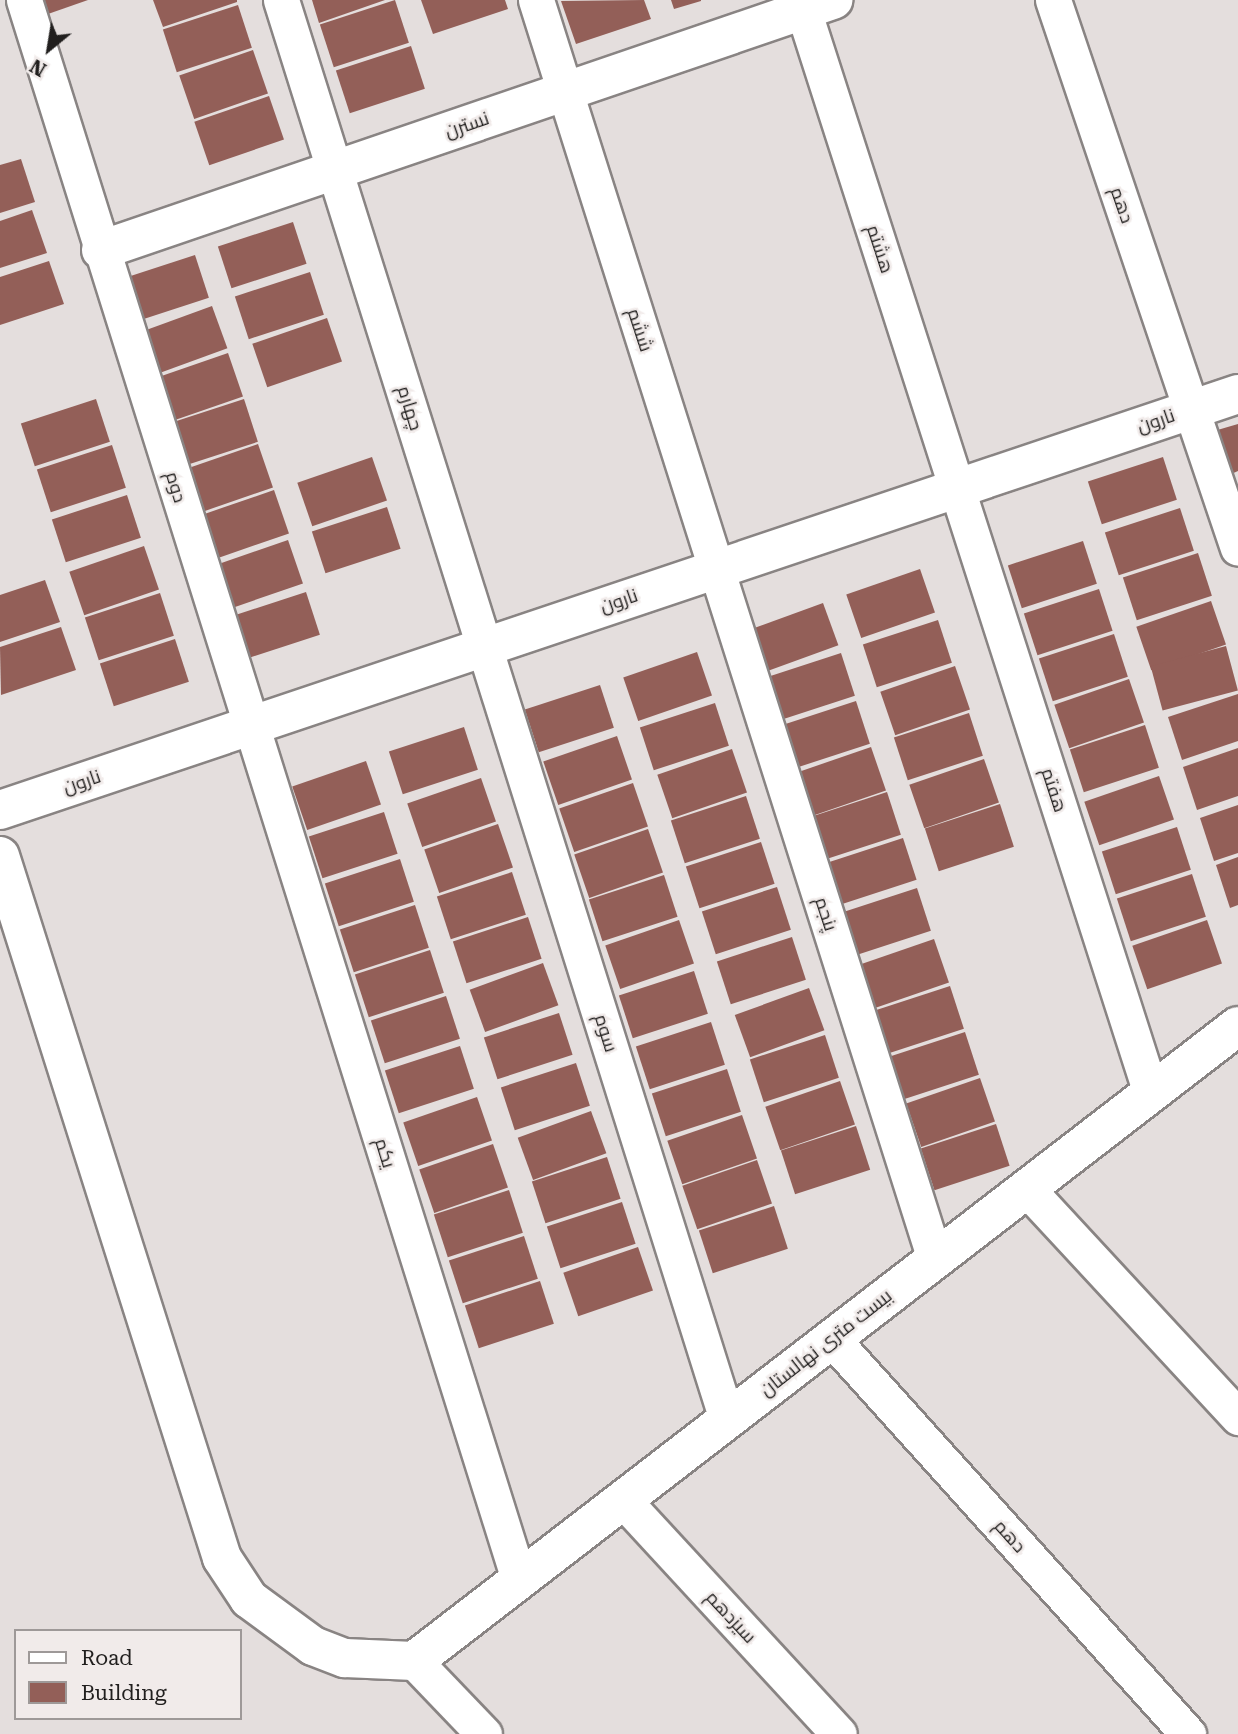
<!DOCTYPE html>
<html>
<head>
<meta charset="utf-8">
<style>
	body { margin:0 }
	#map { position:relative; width:1238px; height:1734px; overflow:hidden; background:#e4dedd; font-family:"Roboto Serif",Cairo,serif }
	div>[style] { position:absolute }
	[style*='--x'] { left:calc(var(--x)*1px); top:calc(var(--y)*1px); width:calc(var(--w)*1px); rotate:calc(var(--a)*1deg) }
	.building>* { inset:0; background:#935f58; transform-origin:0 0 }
	.roads { filter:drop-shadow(2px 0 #898483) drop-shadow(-2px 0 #898483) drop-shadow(0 2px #898483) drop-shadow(0 -2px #898483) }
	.minor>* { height:35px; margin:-17.5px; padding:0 17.5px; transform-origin:17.5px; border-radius:17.5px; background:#fff }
	.tertiary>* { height:38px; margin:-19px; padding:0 19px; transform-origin:19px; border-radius:19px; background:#fff }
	span { translate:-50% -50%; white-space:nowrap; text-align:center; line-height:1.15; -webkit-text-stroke:5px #f1ebea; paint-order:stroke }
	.street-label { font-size:19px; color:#211f1e }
	.legend { position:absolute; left:14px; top:1629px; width:228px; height:91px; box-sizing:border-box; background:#f1ebea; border:2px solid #9e9998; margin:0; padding:9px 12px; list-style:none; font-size:21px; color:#211f1e }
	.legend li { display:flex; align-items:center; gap:14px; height:35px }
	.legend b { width:35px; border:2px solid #9e9998 }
	.north { position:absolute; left:14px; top:14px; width:70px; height:70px; -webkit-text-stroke:5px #f1ebea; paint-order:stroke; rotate:210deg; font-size:19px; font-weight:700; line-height:28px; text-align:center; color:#211f1e }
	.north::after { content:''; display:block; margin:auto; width:24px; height:32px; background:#211f1e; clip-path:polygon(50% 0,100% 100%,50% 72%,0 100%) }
</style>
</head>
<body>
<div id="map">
	<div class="building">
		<i style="clip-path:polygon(44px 0,88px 0,48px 14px)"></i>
		<i style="clip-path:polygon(153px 0,237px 0,237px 2px,163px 27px)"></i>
		<i style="clip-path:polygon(312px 0,385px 0,319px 23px)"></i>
		<i style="left:395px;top:0;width:45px;height:79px;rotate:72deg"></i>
		<i style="clip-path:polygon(421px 0,505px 0,508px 9px,433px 34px)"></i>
		<i style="clip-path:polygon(644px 0,651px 19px,576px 44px,561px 1px)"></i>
		<i style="clip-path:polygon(671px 0,701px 0,701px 1px,674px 9px)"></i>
		<i style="left:238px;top:5px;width:45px;height:79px;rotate:72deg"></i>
		<i style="left:411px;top:46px;width:45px;height:79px;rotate:72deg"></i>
		<i style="left:253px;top:50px;width:46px;height:78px;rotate:71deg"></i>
		<i style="left:269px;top:96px;width:46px;height:79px;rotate:71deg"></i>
		<i style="clip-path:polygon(21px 159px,35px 202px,0 213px,0 165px)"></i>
		<i style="clip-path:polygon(32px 210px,47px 253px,0 268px,0 221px)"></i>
		<i style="left:293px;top:222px;width:44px;height:79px;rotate:72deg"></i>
		<i style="left:195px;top:255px;width:45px;height:79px;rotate:72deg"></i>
		<i style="clip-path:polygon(49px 261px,64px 304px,0 325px,0 277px)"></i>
		<i style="left:310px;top:272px;width:45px;height:79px;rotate:72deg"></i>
		<i style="left:212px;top:306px;width:45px;height:78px;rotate:70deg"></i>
		<i style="left:327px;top:318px;width:46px;height:79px;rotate:71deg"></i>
		<i style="left:228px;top:353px;width:46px;height:78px;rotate:71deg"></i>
		<i style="left:96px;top:399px;width:45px;height:79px;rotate:72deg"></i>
		<i style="left:244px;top:399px;width:45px;height:79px;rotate:72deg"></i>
		<i style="clip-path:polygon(1238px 424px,1238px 471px,1229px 475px,1214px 431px)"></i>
		<i style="left:258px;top:444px;width:46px;height:78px;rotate:71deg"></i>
		<i style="left:112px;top:445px;width:45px;height:79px;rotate:72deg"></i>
		<i style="left:372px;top:457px;width:46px;height:79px;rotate:71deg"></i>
		<i style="left:1163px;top:457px;width:45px;height:79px;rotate:72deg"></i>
		<i style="left:274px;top:490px;width:46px;height:78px;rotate:71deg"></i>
		<i style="left:127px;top:495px;width:45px;height:79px;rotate:72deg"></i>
		<i style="left:387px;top:507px;width:44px;height:79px;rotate:72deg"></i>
		<i style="left:1180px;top:508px;width:45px;height:79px;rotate:72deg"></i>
		<i style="left:288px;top:540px;width:46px;height:78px;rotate:71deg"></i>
		<i style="left:1083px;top:541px;width:45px;height:79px;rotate:72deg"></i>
		<i style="left:144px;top:546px;width:46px;height:79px;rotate:71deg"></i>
		<i style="left:1198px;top:553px;width:45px;height:79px;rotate:72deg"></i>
		<i style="left:920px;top:569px;width:46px;height:78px;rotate:71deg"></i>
		<i style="clip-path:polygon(45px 580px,60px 622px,0 642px,0 595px)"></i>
		<i style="left:1099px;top:589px;width:44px;height:79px;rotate:72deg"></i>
		<i style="left:306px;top:592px;width:45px;height:79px;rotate:72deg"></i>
		<i style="left:160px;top:593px;width:45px;height:79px;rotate:72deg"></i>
		<i style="left:1211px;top:601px;width:46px;height:79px;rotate:71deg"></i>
		<i style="left:823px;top:603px;width:45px;height:79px;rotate:70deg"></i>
		<i style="left:938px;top:620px;width:45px;height:79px;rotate:72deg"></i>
		<i style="clip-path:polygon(61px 627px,76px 670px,1px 695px,0 647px)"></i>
		<i style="left:1114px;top:634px;width:45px;height:79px;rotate:72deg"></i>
		<i style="left:175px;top:639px;width:45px;height:79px;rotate:72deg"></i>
		<i style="left:1226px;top:646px;width:46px;height:78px;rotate:75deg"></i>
		<i style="left:697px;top:652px;width:46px;height:78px;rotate:71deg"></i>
		<i style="left:841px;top:653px;width:45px;height:79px;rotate:72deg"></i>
		<i style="left:955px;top:666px;width:46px;height:79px;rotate:71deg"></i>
		<i style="left:1129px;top:679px;width:46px;height:79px;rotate:71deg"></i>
		<i style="left:600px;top:685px;width:45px;height:79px;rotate:72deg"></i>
		<i style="clip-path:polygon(1238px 694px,1238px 741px,1182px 760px,1168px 717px)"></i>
		<i style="left:856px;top:701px;width:45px;height:79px;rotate:72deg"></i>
		<i style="left:715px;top:703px;width:45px;height:79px;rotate:72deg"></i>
		<i style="left:969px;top:713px;width:45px;height:79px;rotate:72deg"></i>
		<i style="left:1145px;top:725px;width:45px;height:79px;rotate:72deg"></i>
		<i style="left:464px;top:727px;width:45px;height:79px;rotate:72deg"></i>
		<i style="left:617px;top:736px;width:46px;height:78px;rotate:71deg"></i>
		<i style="left:871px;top:747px;width:46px;height:79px;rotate:71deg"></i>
		<i style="clip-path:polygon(1238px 748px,1238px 796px,1197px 810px,1183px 767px)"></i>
		<i style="left:732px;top:749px;width:46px;height:79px;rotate:71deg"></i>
		<i style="left:984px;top:759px;width:46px;height:79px;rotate:71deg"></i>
		<i style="left:366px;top:761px;width:46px;height:78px;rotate:71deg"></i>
		<i style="left:1159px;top:776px;width:46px;height:79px;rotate:71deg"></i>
		<i style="left:481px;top:778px;width:46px;height:78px;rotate:71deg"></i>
		<i style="left:633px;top:783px;width:46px;height:78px;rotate:71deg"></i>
		<i style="left:887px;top:792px;width:45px;height:79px;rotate:72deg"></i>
		<i style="left:746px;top:796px;width:45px;height:79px;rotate:72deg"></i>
		<i style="left:1000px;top:804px;width:45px;height:79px;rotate:72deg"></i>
		<i style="clip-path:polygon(1238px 805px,1238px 853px,1214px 861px,1200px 818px)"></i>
		<i style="left:384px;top:812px;width:44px;height:79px;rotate:72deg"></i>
		<i style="left:498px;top:824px;width:46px;height:78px;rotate:71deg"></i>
		<i style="left:1177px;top:827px;width:45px;height:79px;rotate:72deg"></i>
		<i style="left:648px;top:829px;width:46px;height:78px;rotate:71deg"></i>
		<i style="left:903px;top:838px;width:44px;height:79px;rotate:72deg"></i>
		<i style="left:761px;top:842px;width:44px;height:79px;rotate:72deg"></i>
		<i style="clip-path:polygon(1238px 857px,1238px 905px,1230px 908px,1216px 865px)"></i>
		<i style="left:400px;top:859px;width:45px;height:79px;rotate:72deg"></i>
		<i style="left:512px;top:872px;width:45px;height:79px;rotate:72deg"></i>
		<i style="left:1192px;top:874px;width:45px;height:79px;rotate:72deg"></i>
		<i style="left:664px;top:875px;width:44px;height:79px;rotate:72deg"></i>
		<i style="left:777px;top:887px;width:45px;height:79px;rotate:72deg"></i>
		<i style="left:917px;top:888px;width:45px;height:79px;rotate:72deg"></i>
		<i style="left:415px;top:905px;width:45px;height:79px;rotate:72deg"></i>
		<i style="left:528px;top:917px;width:44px;height:79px;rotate:72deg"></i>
		<i style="left:679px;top:920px;width:46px;height:78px;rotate:71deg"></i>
		<i style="left:1207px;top:920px;width:46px;height:79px;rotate:71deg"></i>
		<i style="left:792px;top:937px;width:45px;height:79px;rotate:72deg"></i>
		<i style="left:934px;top:939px;width:46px;height:79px;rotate:71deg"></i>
		<i style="left:430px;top:950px;width:45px;height:79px;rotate:72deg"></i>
		<i style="left:543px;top:963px;width:45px;height:78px;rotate:70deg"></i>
		<i style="left:694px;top:971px;width:45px;height:79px;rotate:72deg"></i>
		<i style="left:950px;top:986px;width:45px;height:79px;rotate:72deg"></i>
		<i style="left:809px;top:988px;width:45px;height:79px;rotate:70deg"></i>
		<i style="left:446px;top:996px;width:45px;height:79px;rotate:72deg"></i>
		<i style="left:559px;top:1013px;width:44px;height:79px;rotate:72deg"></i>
		<i style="left:711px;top:1022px;width:45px;height:79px;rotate:72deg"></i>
		<i style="left:965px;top:1032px;width:45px;height:79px;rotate:72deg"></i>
		<i style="left:825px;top:1035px;width:45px;height:79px;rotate:72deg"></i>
		<i style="left:460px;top:1046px;width:45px;height:79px;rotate:72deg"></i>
		<i style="left:576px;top:1063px;width:45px;height:79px;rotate:72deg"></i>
		<i style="left:727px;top:1069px;width:45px;height:79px;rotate:72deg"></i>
		<i style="left:980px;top:1078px;width:46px;height:78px;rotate:71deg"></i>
		<i style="left:840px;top:1081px;width:46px;height:79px;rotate:71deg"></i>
		<i style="left:477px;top:1097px;width:46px;height:78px;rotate:71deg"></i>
		<i style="left:591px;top:1111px;width:45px;height:78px;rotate:70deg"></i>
		<i style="left:742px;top:1115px;width:46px;height:79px;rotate:71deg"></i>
		<i style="left:996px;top:1124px;width:44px;height:79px;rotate:72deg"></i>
		<i style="left:856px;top:1126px;width:46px;height:79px;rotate:72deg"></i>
		<i style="left:493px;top:1144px;width:46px;height:78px;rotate:71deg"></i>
		<i style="left:607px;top:1157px;width:44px;height:79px;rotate:72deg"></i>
		<i style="left:757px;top:1160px;width:46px;height:79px;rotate:71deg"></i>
		<i style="left:509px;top:1190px;width:45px;height:79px;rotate:72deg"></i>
		<i style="left:622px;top:1202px;width:44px;height:79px;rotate:72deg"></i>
		<i style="left:774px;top:1206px;width:45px;height:79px;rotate:72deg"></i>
		<i style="left:524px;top:1236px;width:45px;height:79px;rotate:72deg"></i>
		<i style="left:638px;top:1247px;width:46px;height:79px;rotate:71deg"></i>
		<i style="left:540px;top:1281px;width:45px;height:79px;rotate:72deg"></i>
	</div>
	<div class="roads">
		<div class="minor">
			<i style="--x:24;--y:0;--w:1656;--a:72.6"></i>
			<i style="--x:281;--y:0;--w:1488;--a:72.56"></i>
			<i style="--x:536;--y:0;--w:1321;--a:72.42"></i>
			<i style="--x:800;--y:0;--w:1148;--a:72.2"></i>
			<i style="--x:1053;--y:0;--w:578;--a:71.35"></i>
			<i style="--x:1027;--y:1189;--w:311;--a:47.2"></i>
			<i style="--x:832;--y:1339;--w:532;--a:47.97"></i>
			<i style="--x:623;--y:1500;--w:318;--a:47.3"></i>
			<i style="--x:414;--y:1661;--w:101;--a:46.2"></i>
		</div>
		<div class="tertiary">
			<i style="--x:101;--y:250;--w:774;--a:-18.86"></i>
			<i style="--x:0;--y:810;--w:1306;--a:-18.57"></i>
			<i style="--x:0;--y:856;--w:736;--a:72.45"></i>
			<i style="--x:222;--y:1558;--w:49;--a:56.6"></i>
			<i style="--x:249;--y:1599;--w:79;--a:36.3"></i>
			<i style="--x:313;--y:1646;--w:34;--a:21"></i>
			<i style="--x:345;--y:1658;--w:69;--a:2.5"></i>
			<i style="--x:414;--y:1661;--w:1040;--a:-37.62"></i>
		</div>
	</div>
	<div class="street-label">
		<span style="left:467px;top:125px;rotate:-19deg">نسترن</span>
		<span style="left:1122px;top:205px;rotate:71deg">دهم</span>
		<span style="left:880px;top:249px;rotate:72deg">هشتم</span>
		<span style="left:640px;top:330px;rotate:72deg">ششم</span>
		<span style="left:410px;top:408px;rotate:73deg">چهارم</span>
		<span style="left:1156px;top:421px;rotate:-19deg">نارون</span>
		<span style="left:176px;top:487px;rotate:73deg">دوم</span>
		<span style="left:619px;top:601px;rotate:-19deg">نارون</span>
		<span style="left:82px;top:782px;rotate:-19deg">نارون</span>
		<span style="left:1054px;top:790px;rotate:72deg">هفتم</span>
		<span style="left:826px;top:914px;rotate:72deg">پنجم</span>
		<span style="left:606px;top:1033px;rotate:73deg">سوم</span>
		<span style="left:385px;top:1153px;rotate:73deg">یکم</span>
		<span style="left:826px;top:1343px;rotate:-38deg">بیست متری نهالستان</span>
		<span style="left:1010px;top:1536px;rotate:48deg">دهم</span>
		<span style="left:731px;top:1617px;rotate:47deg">سیزدهم</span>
	</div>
	<ul class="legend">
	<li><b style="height:9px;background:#fff"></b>Road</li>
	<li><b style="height:19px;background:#935f58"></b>Building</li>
	</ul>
	<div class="north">N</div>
</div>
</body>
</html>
